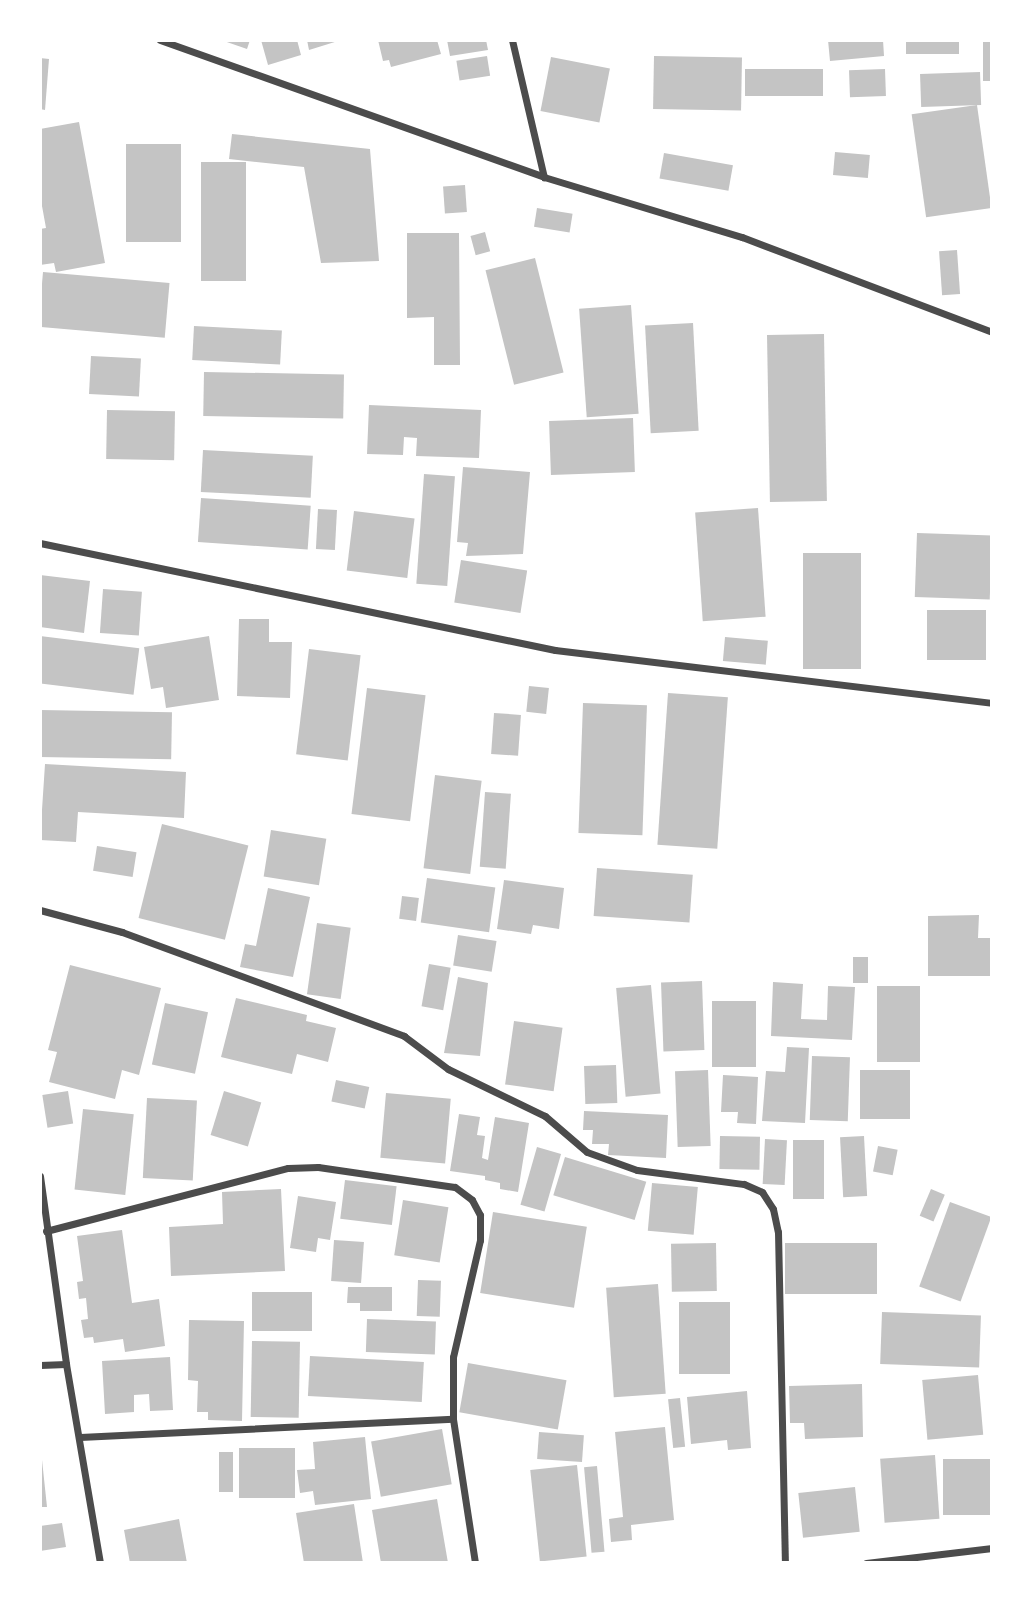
<!DOCTYPE html>
<html>
<head>
<meta charset="utf-8">
<style>
	body { margin:0 }
	#map { position:relative; width:1032px; height:1603px; overflow:hidden; background:#fff; font-family:"Golos Text",sans-serif }
	div>[style] { position:absolute }
	[style*='--x'] { left:calc(var(--x)*1px); top:calc(var(--y)*1px); width:calc(var(--w)*1px); rotate:calc(var(--a)*1deg) }
	.building>* { inset:0; background:#c4c4c4; transform-origin:0 0 }
	.minor>* { height:7px; margin:-3.5px; padding:0 3.5px; transform-origin:3.5px; border-radius:3.5px; background:#4c4c4c }
	span { translate:-50% -50%; white-space:nowrap; text-align:center; line-height:1.15; -webkit-text-stroke:6px #fff; paint-order:stroke }
	.frame { position:absolute; inset:0; border:42px solid #fff; pointer-events:none }
</style>
</head>
<body>
<div id="map">
	<div class="building">
		<i style="clip-path:polygon(221px 40px,250px 40px,247px 49px)"></i>
		<i style="clip-path:polygon(261px 40px,297px 40px,301px 55px,268px 65px)"></i>
		<i style="clip-path:polygon(307px 40px,338px 40px,338px 41px,309px 50px)"></i>
		<i style="clip-path:polygon(378px 40px,437px 40px,441px 54px,391px 67px,389px 60px,383px 61px)"></i>
		<i style="clip-path:polygon(447px 40px,486px 40px,488px 50px,450px 56px)"></i>
		<i style="clip-path:polygon(828px 40px,883px 40px,884px 56px,830px 61px)"></i>
		<i style="left:906px;top:40px;width:53px;height:14px"></i>
		<i style="left:983px;top:40px;width:9px;height:41px"></i>
		<i style="left:487px;top:56px;width:20px;height:31px;rotate:81deg"></i>
		<i style="left:654px;top:56px;width:88px;height:53px;rotate:1deg"></i>
		<i style="left:551px;top:57px;width:60px;height:55px;rotate:11deg"></i>
		<i style="clip-path:polygon(40px 58px,49px 59px,45px 110px,40px 109px)"></i>
		<i style="left:745px;top:69px;width:78px;height:27px"></i>
		<i style="left:885px;top:69px;width:27px;height:36px;rotate:88deg"></i>
		<i style="left:980px;top:72px;width:33px;height:60px;rotate:88deg"></i>
		<i style="left:977px;top:105px;width:104px;height:66px;rotate:82deg"></i>
		<i style="clip-path:polygon(79px 122px,105px 263px,56px 272px,54px 263px,40px 265px,40px 229px,46px 228px,40px 195px,40px 129px)"></i>
		<i style="clip-path:polygon(232px 134px,370px 149px,379px 261px,321px 263px,304px 167px,229px 159px)"></i>
		<i style="left:126px;top:144px;width:55px;height:98px"></i>
		<i style="left:835px;top:152px;width:35px;height:23px;rotate:5deg"></i>
		<i style="left:664px;top:153px;width:70px;height:26px;rotate:10deg"></i>
		<i style="left:201px;top:162px;width:45px;height:119px"></i>
		<i style="left:465px;top:185px;width:27px;height:22px;rotate:86deg"></i>
		<i style="left:537px;top:208px;width:36px;height:19px;rotate:9deg"></i>
		<i style="left:485px;top:232px;width:20px;height:15px;rotate:75deg"></i>
		<i style="clip-path:polygon(407px 233px,459px 233px,460px 365px,434px 365px,434px 317px,407px 318px)"></i>
		<i style="left:957px;top:250px;width:44px;height:18px;rotate:86deg"></i>
		<i style="left:535px;top:258px;width:118px;height:51px;rotate:76deg"></i>
		<i style="left:43px;top:272px;width:127px;height:55px;rotate:5deg"></i>
		<i style="left:631px;top:305px;width:109px;height:52px;rotate:86deg"></i>
		<i style="left:693px;top:323px;width:108px;height:48px;rotate:87deg"></i>
		<i style="left:194px;top:326px;width:88px;height:34px;rotate:3deg"></i>
		<i style="left:824px;top:334px;width:167px;height:57px;rotate:89deg"></i>
		<i style="left:91px;top:356px;width:50px;height:38px;rotate:3deg"></i>
		<i style="left:204px;top:372px;width:140px;height:44px;rotate:1deg"></i>
		<i style="clip-path:polygon(369px 405px,481px 410px,479px 458px,416px 456px,417px 438px,404px 437px,403px 455px,367px 454px)"></i>
		<i style="left:107px;top:410px;width:68px;height:49px;rotate:1deg"></i>
		<i style="left:633px;top:418px;width:54px;height:84px;rotate:88deg"></i>
		<i style="left:203px;top:450px;width:110px;height:42px;rotate:3deg"></i>
		<i style="clip-path:polygon(463px 467px,530px 472px,523px 554px,466px 556px,468px 543px,457px 542px)"></i>
		<i style="left:424px;top:474px;width:31px;height:110px;rotate:4deg"></i>
		<i style="left:201px;top:498px;width:110px;height:44px;rotate:4deg"></i>
		<i style="left:758px;top:508px;width:109px;height:63px;rotate:86deg"></i>
		<i style="left:318px;top:509px;width:19px;height:40px;rotate:3deg"></i>
		<i style="left:354px;top:511px;width:61px;height:60px;rotate:7deg"></i>
		<i style="left:917px;top:533px;width:75px;height:64px;rotate:2deg"></i>
		<i style="left:803px;top:553px;width:58px;height:116px"></i>
		<i style="left:461px;top:560px;width:67px;height:43px;rotate:9deg"></i>
		<i style="clip-path:polygon(40px 575px,90px 581px,84px 633px,40px 627px)"></i>
		<i style="left:103px;top:589px;width:39px;height:44px;rotate:4deg"></i>
		<i style="left:927px;top:610px;width:59px;height:50px"></i>
		<i style="clip-path:polygon(239px 619px,269px 619px,269px 642px,292px 642px,290px 698px,237px 696px)"></i>
		<i style="left:40px;top:636px;width:100px;height:47px;rotate:7deg"></i>
		<i style="clip-path:polygon(209px 636px,219px 700px,166px 708px,163px 687px,151px 689px,144px 647px)"></i>
		<i style="left:725px;top:637px;width:43px;height:24px;rotate:5deg"></i>
		<i style="left:309px;top:649px;width:52px;height:106px;rotate:7deg"></i>
		<i style="left:529px;top:686px;width:20px;height:26px;rotate:6deg"></i>
		<i style="left:367px;top:688px;width:59px;height:127px;rotate:7deg"></i>
		<i style="left:668px;top:693px;width:60px;height:152px;rotate:4deg"></i>
		<i style="left:583px;top:703px;width:64px;height:130px;rotate:2deg"></i>
		<i style="left:40px;top:710px;width:132px;height:47px;rotate:1deg"></i>
		<i style="left:494px;top:713px;width:27px;height:41px;rotate:4deg"></i>
		<i style="clip-path:polygon(45px 764px,186px 772px,184px 818px,78px 812px,76px 842px,40px 840px)"></i>
		<i style="left:435px;top:775px;width:47px;height:94px;rotate:7deg"></i>
		<i style="left:485px;top:792px;width:26px;height:75px;rotate:4deg"></i>
		<i style="left:162px;top:824px;width:89px;height:97px;rotate:14deg"></i>
		<i style="left:271px;top:830px;width:56px;height:47px;rotate:9deg"></i>
		<i style="left:97px;top:846px;width:40px;height:25px;rotate:9deg"></i>
		<i style="left:597px;top:868px;width:96px;height:48px;rotate:4deg"></i>
		<i style="left:427px;top:878px;width:69px;height:45px;rotate:8deg"></i>
		<i style="clip-path:polygon(504px 880px,564px 888px,559px 929px,533px 925px,531px 934px,497px 929px)"></i>
		<i style="clip-path:polygon(268px 888px,310px 897px,293px 977px,240px 967px,245px 944px,256px 946px)"></i>
		<i style="left:402px;top:896px;width:17px;height:23px;rotate:7deg"></i>
		<i style="clip-path:polygon(979px 915px,978px 938px,992px 938px,992px 976px,928px 976px,928px 916px)"></i>
		<i style="left:317px;top:923px;width:34px;height:72px;rotate:8deg"></i>
		<i style="left:458px;top:935px;width:39px;height:31px;rotate:9deg"></i>
		<i style="left:853px;top:957px;width:15px;height:26px"></i>
		<i style="left:429px;top:964px;width:22px;height:43px;rotate:10deg"></i>
		<i style="clip-path:polygon(70px 965px,161px 988px,139px 1075px,122px 1070px,115px 1099px,49px 1082px,57px 1052px,48px 1050px)"></i>
		<i style="clip-path:polygon(458px 977px,488px 983px,480px 1056px,444px 1053px)"></i>
		<i style="left:702px;top:981px;width:69px;height:41px;rotate:88deg"></i>
		<i style="clip-path:polygon(773px 982px,803px 984px,801px 1019px,827px 1020px,828px 986px,855px 987px,852px 1040px,771px 1036px)"></i>
		<i style="left:651px;top:985px;width:109px;height:35px;rotate:85deg"></i>
		<i style="left:877px;top:986px;width:43px;height:76px"></i>
		<i style="clip-path:polygon(236px 998px,307px 1015px,306px 1021px,336px 1028px,328px 1062px,297px 1054px,292px 1074px,221px 1057px)"></i>
		<i style="left:712px;top:1001px;width:44px;height:66px"></i>
		<i style="left:165px;top:1003px;width:44px;height:63px;rotate:12deg"></i>
		<i style="left:514px;top:1021px;width:49px;height:64px;rotate:8deg"></i>
		<i style="clip-path:polygon(787px 1047px,809px 1048px,805px 1123px,762px 1121px,766px 1071px,785px 1072px)"></i>
		<i style="left:812px;top:1056px;width:38px;height:64px;rotate:2deg"></i>
		<i style="left:616px;top:1065px;width:38px;height:32px;rotate:88deg"></i>
		<i style="left:708px;top:1070px;width:76px;height:33px;rotate:88deg"></i>
		<i style="left:860px;top:1070px;width:50px;height:49px"></i>
		<i style="clip-path:polygon(723px 1075px,758px 1077px,756px 1124px,737px 1123px,738px 1112px,721px 1112px)"></i>
		<i style="left:336px;top:1080px;width:34px;height:22px;rotate:12deg"></i>
		<i style="left:68px;top:1091px;width:33px;height:26px;rotate:81deg"></i>
		<i style="left:224px;top:1091px;width:39px;height:46px;rotate:17deg"></i>
		<i style="left:386px;top:1093px;width:65px;height:65px;rotate:5deg"></i>
		<i style="left:147px;top:1098px;width:50px;height:80px;rotate:3deg"></i>
		<i style="left:83px;top:1109px;width:51px;height:81px;rotate:6deg"></i>
		<i style="clip-path:polygon(584px 1111px,668px 1115px,666px 1158px,608px 1155px,609px 1144px,592px 1144px,593px 1130px,583px 1130px)"></i>
		<i style="clip-path:polygon(459px 1114px,480px 1117px,477px 1135px,485px 1136px,482px 1158px,488px 1160px,495px 1117px,529px 1123px,518px 1192px,500px 1189px,500px 1183px,485px 1180px,485px 1176px,450px 1171px)"></i>
		<i style="left:720px;top:1136px;width:40px;height:33px;rotate:1deg"></i>
		<i style="left:864px;top:1136px;width:60px;height:24px;rotate:87deg"></i>
		<i style="left:765px;top:1139px;width:22px;height:45px;rotate:3deg"></i>
		<i style="left:793px;top:1140px;width:31px;height:59px"></i>
		<i style="left:878px;top:1146px;width:20px;height:26px;rotate:11deg"></i>
		<i style="left:537px;top:1147px;width:25px;height:60px;rotate:16deg"></i>
		<i style="left:565px;top:1157px;width:85px;height:40px;rotate:17deg"></i>
		<i style="left:345px;top:1180px;width:52px;height:39px;rotate:7deg"></i>
		<i style="left:652px;top:1183px;width:46px;height:48px;rotate:5deg"></i>
		<i style="clip-path:polygon(281px 1189px,285px 1271px,171px 1276px,169px 1227px,223px 1224px,222px 1192px)"></i>
		<i style="left:931px;top:1189px;width:15px;height:29px;rotate:23deg"></i>
		<i style="clip-path:polygon(298px 1196px,336px 1202px,330px 1240px,318px 1238px,316px 1252px,290px 1248px)"></i>
		<i style="left:403px;top:1200px;width:46px;height:56px;rotate:9deg"></i>
		<i style="left:950px;top:1202px;width:44px;height:90px;rotate:20deg"></i>
		<i style="left:493px;top:1212px;width:95px;height:82px;rotate:9deg"></i>
		<i style="clip-path:polygon(122px 1230px,132px 1303px,159px 1299px,165px 1346px,125px 1352px,123px 1339px,94px 1343px,93px 1337px,84px 1338px,81px 1320px,88px 1319px,86px 1298px,79px 1299px,77px 1282px,83px 1281px,77px 1236px)"></i>
		<i style="left:334px;top:1240px;width:30px;height:41px;rotate:4deg"></i>
		<i style="left:716px;top:1243px;width:48px;height:45px;rotate:89deg"></i>
		<i style="left:785px;top:1243px;width:92px;height:51px"></i>
		<i style="left:418px;top:1280px;width:23px;height:36px;rotate:2deg"></i>
		<i style="left:658px;top:1284px;width:110px;height:52px;rotate:86deg"></i>
		<i style="clip-path:polygon(348px 1287px,392px 1287px,392px 1311px,360px 1311px,360px 1303px,347px 1303px)"></i>
		<i style="left:252px;top:1292px;width:60px;height:39px"></i>
		<i style="left:679px;top:1302px;width:51px;height:72px"></i>
		<i style="left:882px;top:1312px;width:99px;height:52px;rotate:2deg"></i>
		<i style="left:367px;top:1319px;width:69px;height:33px;rotate:2deg"></i>
		<i style="clip-path:polygon(189px 1320px,244px 1321px,242px 1421px,208px 1420px,208px 1412px,197px 1412px,198px 1381px,188px 1380px)"></i>
		<i style="left:252px;top:1341px;width:48px;height:76px;rotate:1deg"></i>
		<i style="left:310px;top:1356px;width:114px;height:40px;rotate:3deg"></i>
		<i style="clip-path:polygon(170px 1357px,173px 1410px,150px 1411px,149px 1394px,134px 1395px,134px 1412px,105px 1414px,102px 1361px)"></i>
		<i style="left:468px;top:1363px;width:100px;height:50px;rotate:10deg"></i>
		<i style="left:978px;top:1375px;width:60px;height:56px;rotate:85deg"></i>
		<i style="clip-path:polygon(862px 1384px,863px 1437px,805px 1439px,804px 1423px,790px 1423px,789px 1386px)"></i>
		<i style="clip-path:polygon(747px 1391px,751px 1448px,728px 1450px,727px 1440px,691px 1444px,687px 1397px)"></i>
		<i style="left:680px;top:1398px;width:49px;height:12px;rotate:84deg"></i>
		<i style="clip-path:polygon(665px 1427px,674px 1520px,631px 1525px,632px 1540px,611px 1542px,609px 1519px,623px 1517px,615px 1432px)"></i>
		<i style="left:442px;top:1429px;width:56px;height:72px;rotate:80deg"></i>
		<i style="left:539px;top:1432px;width:45px;height:27px;rotate:4deg"></i>
		<i style="clip-path:polygon(365px 1437px,371px 1499px,315px 1505px,313px 1491px,300px 1493px,297px 1470px,315px 1469px,313px 1442px)"></i>
		<i style="clip-path:polygon(40px 1441px,47px 1507px,40px 1507px)"></i>
		<i style="left:239px;top:1448px;width:56px;height:50px"></i>
		<i style="left:219px;top:1452px;width:14px;height:40px"></i>
		<i style="left:935px;top:1455px;width:64px;height:55px;rotate:86deg"></i>
		<i style="left:992px;top:1459px;width:56px;height:49px;rotate:90deg"></i>
		<i style="left:577px;top:1465px;width:92px;height:47px;rotate:84deg"></i>
		<i style="left:597px;top:1466px;width:86px;height:13px;rotate:85deg"></i>
		<i style="left:855px;top:1487px;width:45px;height:57px;rotate:84deg"></i>
		<i style="clip-path:polygon(437px 1499px,448px 1563px,381px 1563px,372px 1510px)"></i>
		<i style="clip-path:polygon(354px 1504px,363px 1563px,304px 1563px,296px 1513px)"></i>
		<i style="clip-path:polygon(179px 1519px,187px 1563px,130px 1563px,124px 1530px)"></i>
		<i style="clip-path:polygon(62px 1523px,66px 1547px,40px 1551px,40px 1526px)"></i>
	</div>
	<div class="minor">
		<i style="--x:160;--y:40;--w:408;--a:19.6"></i>
		<i style="--x:544;--y:177;--w:207;--a:16.9"></i>
		<i style="--x:742;--y:237;--w:267;--a:20.8"></i>
		<i style="--x:512;--y:40;--w:141;--a:76.9"></i>
		<i style="--x:40;--y:543;--w:526;--a:11.74"></i>
		<i style="--x:555;--y:650;--w:440;--a:6.9"></i>
		<i style="--x:40;--y:910;--w:85;--a:15"></i>
		<i style="--x:122;--y:932;--w:301;--a:20.2"></i>
		<i style="--x:404;--y:1036;--w:55;--a:36.9"></i>
		<i style="--x:448;--y:1069;--w:108;--a:25.9"></i>
		<i style="--x:545;--y:1116;--w:55;--a:40.6"></i>
		<i style="--x:587;--y:1152;--w:53;--a:19.8"></i>
		<i style="--x:637;--y:1170;--w:108;--a:7.5"></i>
		<i style="--x:744;--y:1184;--w:20;--a:24"></i>
		<i style="--x:762;--y:1192;--w:20;--a:57"></i>
		<i style="--x:773;--y:1209;--w:24;--a:78"></i>
		<i style="--x:778;--y:1232;--w:331;--a:88.8"></i>
		<i style="--x:40;--y:1176;--w:190;--a:82.1"></i>
		<i style="--x:66;--y:1364;--w:202;--a:80.3"></i>
		<i style="--x:46;--y:1231;--w:250;--a:-14.6"></i>
		<i style="--x:288;--y:1168;--w:30;--a:-2"></i>
		<i style="--x:318;--y:1167;--w:138;--a:8.3"></i>
		<i style="--x:455;--y:1187;--w:21;--a:37"></i>
		<i style="--x:472;--y:1200;--w:17;--a:62"></i>
		<i style="--x:480;--y:1215;--w:25;--a:90"></i>
		<i style="--x:480;--y:1240;--w:120;--a:103"></i>
		<i style="--x:453;--y:1357;--w:62;--a:90"></i>
		<i style="--x:453;--y:1419;--w:146;--a:81.3"></i>
		<i style="--x:40;--y:1365;--w:26;--a:-2"></i>
		<i style="--x:80;--y:1437;--w:373;--a:-2.8"></i>
		<i style="--x:866;--y:1563;--w:127;--a:-6.8"></i>
	</div>
	<div class="frame"></div>
</div>
</body>
</html>
